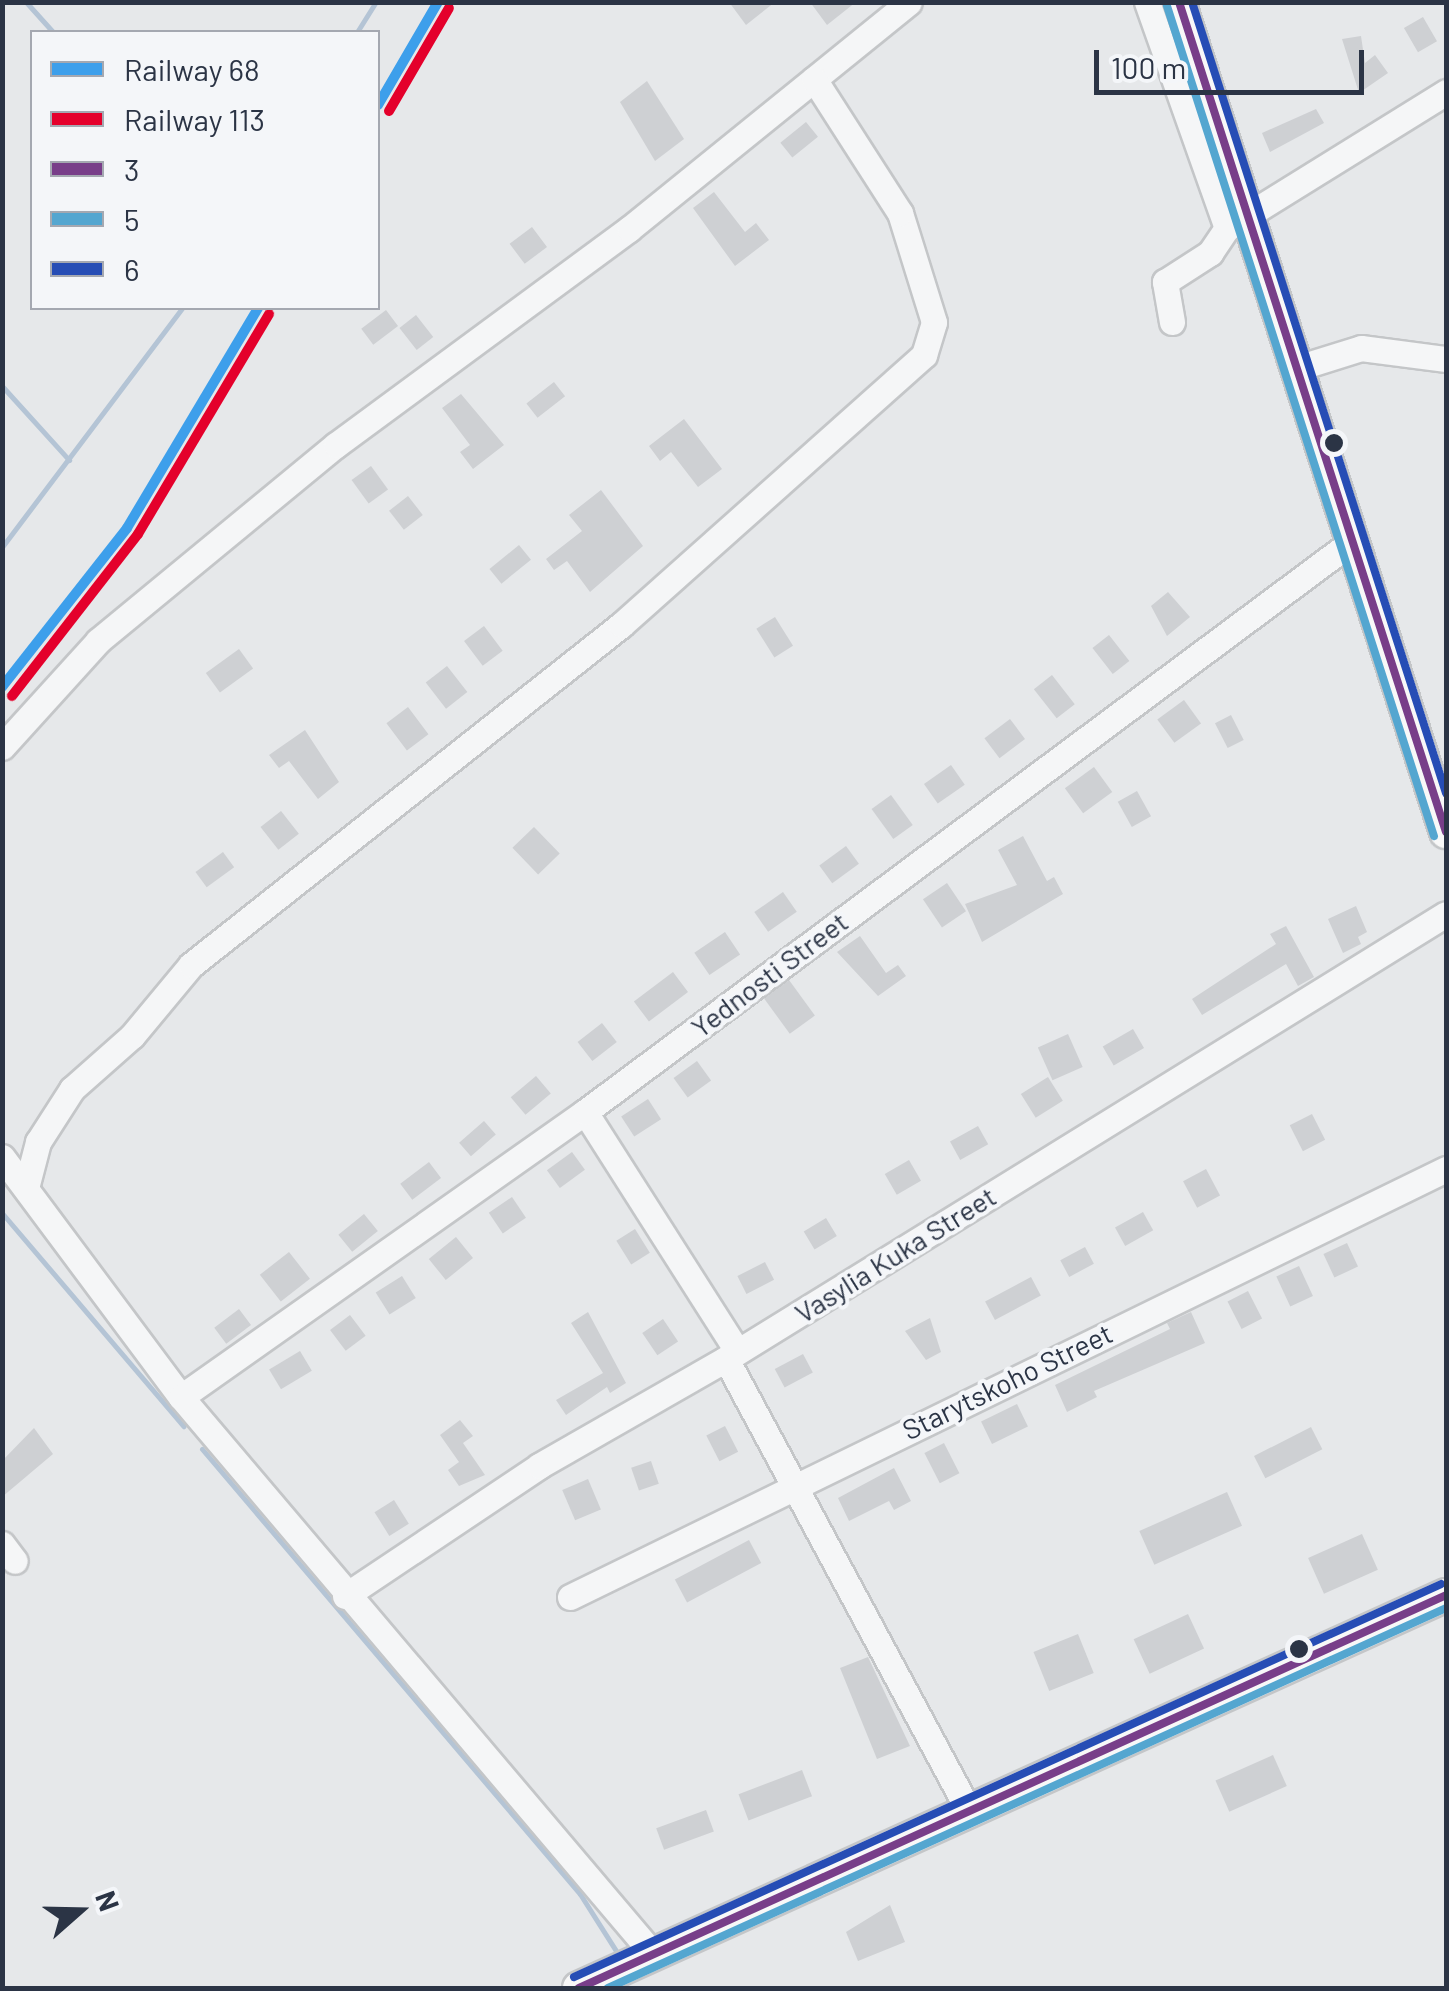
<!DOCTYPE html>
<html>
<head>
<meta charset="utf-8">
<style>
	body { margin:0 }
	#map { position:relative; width:1449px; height:1991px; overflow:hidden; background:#e6e8ea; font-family:Barlow,sans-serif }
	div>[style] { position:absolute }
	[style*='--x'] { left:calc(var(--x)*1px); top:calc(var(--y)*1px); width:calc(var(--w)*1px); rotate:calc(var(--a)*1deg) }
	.stream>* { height:5px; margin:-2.5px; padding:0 2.5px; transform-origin:2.5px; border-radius:2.5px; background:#b4c4d5 }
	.building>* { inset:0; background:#ced0d3; transform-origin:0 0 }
	.roads { filter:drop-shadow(2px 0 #c4c6c8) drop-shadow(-2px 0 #c4c6c8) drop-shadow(0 2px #c4c6c8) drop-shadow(0 -2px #c4c6c8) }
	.minor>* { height:25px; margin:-12.5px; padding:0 12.5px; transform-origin:12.5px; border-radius:12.5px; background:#f5f6f7 }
	.major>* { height:32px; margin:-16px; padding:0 16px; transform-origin:16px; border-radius:16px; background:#f8f8f8 }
	.bus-1>* { height:8px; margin:-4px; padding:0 4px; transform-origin:4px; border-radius:4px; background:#783e89 }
	.bus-2>* { height:8px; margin:-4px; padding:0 4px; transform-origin:4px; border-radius:4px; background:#54a6d0 }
	.bus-3>* { height:8px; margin:-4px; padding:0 4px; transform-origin:4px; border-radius:4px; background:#264db5 }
	.rail-1>* { height:10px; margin:-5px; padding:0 5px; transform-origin:5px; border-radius:5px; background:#3d9feb }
	.rail-2>* { height:10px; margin:-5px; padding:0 5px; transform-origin:5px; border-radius:5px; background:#e4002b }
	.dots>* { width:28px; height:28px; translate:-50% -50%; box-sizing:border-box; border:5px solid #f4f6f9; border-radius:50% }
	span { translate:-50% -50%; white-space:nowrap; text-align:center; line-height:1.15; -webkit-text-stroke:8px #f4f6f9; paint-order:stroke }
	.street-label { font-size:28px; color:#2b3445 }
	.frame { position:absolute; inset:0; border:5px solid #2b3445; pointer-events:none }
	.legend { position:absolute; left:30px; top:30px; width:350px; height:280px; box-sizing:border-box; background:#f4f6f9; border:2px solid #a4a8b1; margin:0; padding:12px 18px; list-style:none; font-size:30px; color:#2b3445 }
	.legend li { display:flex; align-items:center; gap:20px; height:50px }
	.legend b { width:50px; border:2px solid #a4a8b1 }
	.north { position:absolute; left:30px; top:1861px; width:100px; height:100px; -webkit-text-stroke:8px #f4f6f9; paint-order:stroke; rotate:70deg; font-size:28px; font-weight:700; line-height:40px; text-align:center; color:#2b3445 }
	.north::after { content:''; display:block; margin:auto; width:35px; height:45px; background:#2b3445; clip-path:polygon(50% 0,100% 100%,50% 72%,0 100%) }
	.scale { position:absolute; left:1094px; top:50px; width:270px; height:45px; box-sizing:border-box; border:5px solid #2b3445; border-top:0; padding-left:12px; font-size:30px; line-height:35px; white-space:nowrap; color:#2b3445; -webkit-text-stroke:8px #f4f6f9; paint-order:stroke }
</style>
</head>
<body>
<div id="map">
	<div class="stream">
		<i style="--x:26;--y:2;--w:40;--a:48"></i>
		<i style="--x:357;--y:32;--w:36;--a:-58"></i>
		<i style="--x:2;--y:386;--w:100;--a:47.8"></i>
		<i style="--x:2;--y:547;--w:299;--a:-53"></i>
		<i style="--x:2;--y:1213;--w:280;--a:49.6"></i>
		<i style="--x:202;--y:1449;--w:584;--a:49.65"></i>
		<i style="--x:580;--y:1894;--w:75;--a:57.6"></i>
	</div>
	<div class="building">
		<i style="clip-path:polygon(729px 2px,775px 2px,746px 25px)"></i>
		<i style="clip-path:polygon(810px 2px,856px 2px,827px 25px)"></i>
		<i style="left:1423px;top:17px;width:28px;height:22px;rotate:60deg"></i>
		<i style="clip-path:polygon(1361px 36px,1365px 63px,1375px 55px,1388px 73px,1359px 93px,1342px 39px)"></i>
		<i style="clip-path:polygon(647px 81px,684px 139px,655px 161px,620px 102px)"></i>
		<i style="clip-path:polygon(1316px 109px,1324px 123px,1270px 152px,1262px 133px)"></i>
		<i style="left:806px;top:122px;width:19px;height:33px;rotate:51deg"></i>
		<i style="clip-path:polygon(714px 192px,745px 232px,756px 223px,769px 240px,735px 266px,693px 208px)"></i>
		<i style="left:532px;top:227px;width:25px;height:28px;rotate:53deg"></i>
		<i style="left:386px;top:310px;width:20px;height:31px;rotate:53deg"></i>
		<i style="left:416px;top:315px;width:28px;height:21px;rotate:52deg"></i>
		<i style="left:554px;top:382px;width:18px;height:35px;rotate:52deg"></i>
		<i style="clip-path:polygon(461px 394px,504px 445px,473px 469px,460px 452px,470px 445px,442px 408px)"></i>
		<i style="clip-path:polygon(684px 419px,722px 469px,698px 487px,671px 452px,660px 461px,649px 446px)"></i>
		<i style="left:371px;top:466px;width:29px;height:24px;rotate:54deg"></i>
		<i style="clip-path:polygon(601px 490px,643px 546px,590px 592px,567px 561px,554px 570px,546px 559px,582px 531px,569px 515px)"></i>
		<i style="left:408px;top:496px;width:24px;height:24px;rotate:52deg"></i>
		<i style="left:519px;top:545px;width:19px;height:38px;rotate:51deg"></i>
		<i style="clip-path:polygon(1168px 592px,1190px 617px,1167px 636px,1151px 606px)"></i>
		<i style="left:775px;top:617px;width:34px;height:22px;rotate:58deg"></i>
		<i style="left:484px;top:626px;width:31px;height:25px;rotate:53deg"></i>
		<i style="left:1109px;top:635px;width:33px;height:21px;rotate:52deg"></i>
		<i style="left:239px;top:649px;width:24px;height:41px;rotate:54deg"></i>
		<i style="left:447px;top:666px;width:33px;height:27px;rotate:52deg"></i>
		<i style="left:1052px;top:675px;width:37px;height:23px;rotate:52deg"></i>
		<i style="left:1184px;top:700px;width:29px;height:33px;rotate:54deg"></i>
		<i style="left:408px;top:707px;width:34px;height:27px;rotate:53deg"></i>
		<i style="left:1231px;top:715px;width:28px;height:18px;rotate:63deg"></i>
		<i style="left:1010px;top:719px;width:25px;height:32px;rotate:53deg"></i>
		<i style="clip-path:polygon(305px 730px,339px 782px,318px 799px,289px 761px,279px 768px,269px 755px)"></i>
		<i style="left:951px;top:765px;width:24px;height:33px;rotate:55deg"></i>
		<i style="left:1094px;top:767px;width:31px;height:36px;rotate:54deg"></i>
		<i style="left:1137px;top:791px;width:29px;height:22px;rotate:61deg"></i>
		<i style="left:891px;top:795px;width:37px;height:24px;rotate:54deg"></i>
		<i style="left:281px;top:811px;width:29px;height:26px;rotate:52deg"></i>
		<i style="left:534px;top:827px;width:37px;height:30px;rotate:46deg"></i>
		<i style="clip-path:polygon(1023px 836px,1047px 881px,1054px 877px,1063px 894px,982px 942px,965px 904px,1017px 885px,998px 850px)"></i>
		<i style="left:846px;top:846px;width:22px;height:33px;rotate:54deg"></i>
		<i style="left:223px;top:852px;width:19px;height:34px;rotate:54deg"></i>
		<i style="left:947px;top:883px;width:34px;height:29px;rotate:56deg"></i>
		<i style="left:783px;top:892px;width:24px;height:35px;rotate:55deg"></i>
		<i style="clip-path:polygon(1356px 906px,1367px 932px,1358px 937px,1361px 944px,1343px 953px,1328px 919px)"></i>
		<i style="clip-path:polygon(1286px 926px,1314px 977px,1298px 986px,1286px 964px,1202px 1015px,1192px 999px,1276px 944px,1270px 934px)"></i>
		<i style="left:725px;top:932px;width:27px;height:37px;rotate:56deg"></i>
		<i style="clip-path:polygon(860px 936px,886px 973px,898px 965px,906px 976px,878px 996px,837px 952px)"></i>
		<i style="left:673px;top:972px;width:25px;height:49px;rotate:53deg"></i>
		<i style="left:789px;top:980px;width:44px;height:31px;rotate:54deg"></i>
		<i style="left:602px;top:1023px;width:24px;height:31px;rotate:52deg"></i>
		<i style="left:1133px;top:1029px;width:22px;height:35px;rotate:60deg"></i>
		<i style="left:1068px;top:1034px;width:36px;height:33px;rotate:66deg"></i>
		<i style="left:697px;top:1061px;width:24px;height:29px;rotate:54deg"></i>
		<i style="left:536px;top:1076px;width:23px;height:33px;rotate:50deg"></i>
		<i style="left:1048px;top:1077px;width:28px;height:32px;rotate:58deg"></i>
		<i style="left:648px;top:1099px;width:24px;height:32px;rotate:57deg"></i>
		<i style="left:1312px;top:1114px;width:29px;height:25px;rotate:63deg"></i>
		<i style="left:484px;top:1121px;width:18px;height:33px;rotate:49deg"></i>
		<i style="left:978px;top:1126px;width:21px;height:32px;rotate:61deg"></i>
		<i style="left:572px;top:1152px;width:22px;height:31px;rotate:54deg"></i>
		<i style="left:909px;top:1160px;width:24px;height:28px;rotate:60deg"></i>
		<i style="left:429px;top:1162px;width:20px;height:36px;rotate:53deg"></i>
		<i style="left:1206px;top:1169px;width:30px;height:26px;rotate:62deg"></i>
		<i style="left:512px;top:1197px;width:25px;height:28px;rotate:56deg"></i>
		<i style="left:1143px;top:1212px;width:21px;height:32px;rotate:61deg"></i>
		<i style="left:364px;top:1214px;width:22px;height:33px;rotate:51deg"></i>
		<i style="left:826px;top:1218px;width:21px;height:26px;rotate:59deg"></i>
		<i style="left:635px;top:1229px;width:28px;height:22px;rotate:58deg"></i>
		<i style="left:456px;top:1237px;width:27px;height:35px;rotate:51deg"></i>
		<i style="left:1347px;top:1243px;width:26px;height:26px;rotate:65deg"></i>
		<i style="left:1085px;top:1247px;width:19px;height:28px;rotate:62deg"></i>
		<i style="left:289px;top:1252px;width:34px;height:37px;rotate:52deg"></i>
		<i style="left:765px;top:1262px;width:20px;height:31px;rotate:63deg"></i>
		<i style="left:1299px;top:1266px;width:33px;height:25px;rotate:65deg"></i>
		<i style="left:402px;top:1276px;width:26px;height:31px;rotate:58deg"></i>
		<i style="left:1031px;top:1277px;width:21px;height:52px;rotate:62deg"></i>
		<i style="left:1248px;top:1291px;width:31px;height:23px;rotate:63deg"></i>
		<i style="left:239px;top:1309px;width:20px;height:31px;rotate:53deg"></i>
		<i style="clip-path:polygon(588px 1312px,626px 1383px,610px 1393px,607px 1387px,566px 1415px,556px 1400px,603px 1373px,571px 1323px)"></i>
		<i style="clip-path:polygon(1191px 1312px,1205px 1343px,1094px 1391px,1097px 1397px,1067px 1412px,1055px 1385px,1170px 1329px,1167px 1323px)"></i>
		<i style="left:350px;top:1315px;width:26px;height:25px;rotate:53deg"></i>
		<i style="clip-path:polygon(930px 1318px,941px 1352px,926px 1360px,905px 1331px)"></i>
		<i style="left:663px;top:1319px;width:27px;height:25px;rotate:56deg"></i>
		<i style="left:300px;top:1351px;width:23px;height:36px;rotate:59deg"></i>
		<i style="left:803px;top:1354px;width:21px;height:32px;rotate:62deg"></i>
		<i style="left:1017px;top:1404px;width:25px;height:40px;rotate:64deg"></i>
		<i style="clip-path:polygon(460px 1420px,473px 1436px,463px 1443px,485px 1475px,459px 1486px,448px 1470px,459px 1462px,440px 1435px)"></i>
		<i style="left:725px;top:1426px;width:29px;height:21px;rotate:63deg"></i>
		<i style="left:1311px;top:1427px;width:25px;height:64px;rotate:63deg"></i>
		<i style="clip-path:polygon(34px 1428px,53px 1454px,2px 1497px,2px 1461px)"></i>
		<i style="left:944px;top:1443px;width:34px;height:22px;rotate:63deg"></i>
		<i style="left:651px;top:1461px;width:24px;height:21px;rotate:71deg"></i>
		<i style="clip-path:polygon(894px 1468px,911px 1501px,894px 1510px,889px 1501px,849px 1521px,838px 1498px)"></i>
		<i style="left:588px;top:1479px;width:33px;height:28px;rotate:67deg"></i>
		<i style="left:1227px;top:1492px;width:37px;height:96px;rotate:66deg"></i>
		<i style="left:394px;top:1500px;width:28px;height:23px;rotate:58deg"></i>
		<i style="left:1362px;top:1534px;width:39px;height:59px;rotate:66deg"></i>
		<i style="left:749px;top:1540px;width:26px;height:84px;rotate:62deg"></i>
		<i style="left:1188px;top:1614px;width:38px;height:60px;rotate:65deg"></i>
		<i style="left:1078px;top:1634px;width:42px;height:48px;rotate:68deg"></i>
		<i style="clip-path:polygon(868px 1657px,910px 1746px,877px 1759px,840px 1668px)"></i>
		<i style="left:1273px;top:1755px;width:34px;height:63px;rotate:66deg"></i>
		<i style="left:802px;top:1770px;width:28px;height:68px;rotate:69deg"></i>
		<i style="left:706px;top:1810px;width:23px;height:53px;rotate:70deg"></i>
		<i style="clip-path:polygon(890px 1905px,905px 1942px,858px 1961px,846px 1932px)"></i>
	</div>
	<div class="roads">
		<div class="minor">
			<i style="--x:1147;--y:2;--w:240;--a:70.5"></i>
			<i style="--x:1227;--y:228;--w:258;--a:-31.8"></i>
			<i style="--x:1172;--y:322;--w:41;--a:-99.9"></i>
			<i style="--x:1165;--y:282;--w:54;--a:-32.8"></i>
			<i style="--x:1210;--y:253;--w:30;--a:-56"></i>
			<i style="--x:1294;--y:369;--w:70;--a:-17.4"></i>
			<i style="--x:1361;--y:348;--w:86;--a:7.4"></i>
			<i style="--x:2;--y:747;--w:143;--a:-47.8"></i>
			<i style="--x:98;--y:641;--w:308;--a:-39.5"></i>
			<i style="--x:336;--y:445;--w:364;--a:-36.4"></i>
			<i style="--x:629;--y:229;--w:360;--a:-39"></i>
			<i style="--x:585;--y:1112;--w:283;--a:57.5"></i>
			<i style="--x:2;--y:1157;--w:299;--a:53.3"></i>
			<i style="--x:181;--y:1397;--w:730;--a:49.72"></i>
			<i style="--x:26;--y:1188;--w:48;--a:-75.4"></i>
			<i style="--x:38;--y:1142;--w:63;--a:-57.3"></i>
			<i style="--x:72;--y:1089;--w:80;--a:-41.5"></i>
			<i style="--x:132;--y:1036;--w:92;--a:-50.3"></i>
			<i style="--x:191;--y:965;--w:548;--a:-38.33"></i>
			<i style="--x:621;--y:625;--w:406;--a:-41.7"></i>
			<i style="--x:924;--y:355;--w:34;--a:-73"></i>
			<i style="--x:934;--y:322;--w:114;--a:-107.3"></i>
			<i style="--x:900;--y:213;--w:159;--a:-122.7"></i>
			<i style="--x:726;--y:1359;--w:511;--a:61.73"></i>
			<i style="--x:181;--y:1397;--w:494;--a:-35.2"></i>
			<i style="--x:585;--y:1112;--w:953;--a:-36.64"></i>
			<i style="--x:2;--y:1544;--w:21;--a:53"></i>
			<i style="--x:345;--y:1596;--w:234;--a:-33.8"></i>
			<i style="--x:539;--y:1466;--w:215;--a:-29.8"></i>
			<i style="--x:726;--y:1359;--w:846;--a:-31.72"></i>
			<i style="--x:570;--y:1597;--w:975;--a:-26.04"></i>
		</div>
		<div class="major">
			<i style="--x:1179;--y:2;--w:872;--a:72.17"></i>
			<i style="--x:579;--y:1988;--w:952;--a:-24.38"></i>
		</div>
	</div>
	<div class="bus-1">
		<i style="--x:1179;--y:2;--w:872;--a:72.17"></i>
		<i style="--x:579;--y:1988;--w:952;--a:-24.38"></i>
	</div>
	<div class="bus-2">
		<i style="--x:1167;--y:6;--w:872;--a:72.17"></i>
		<i style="--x:608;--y:1988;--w:920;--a:-24.39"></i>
	</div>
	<div class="bus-3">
		<i style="--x:1192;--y:2;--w:831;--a:72.2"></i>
		<i style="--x:574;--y:1977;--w:952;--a:-24.38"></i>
	</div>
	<div class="rail-1">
		<i style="--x:378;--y:105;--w:119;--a:-59.8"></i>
		<i style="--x:2;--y:687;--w:202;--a:-51.8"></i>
		<i style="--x:127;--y:528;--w:256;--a:-59.2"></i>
	</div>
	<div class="rail-2">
		<i style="--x:389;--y:111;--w:119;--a:-59.8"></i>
		<i style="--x:12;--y:696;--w:205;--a:-52.1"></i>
		<i style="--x:138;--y:534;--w:256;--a:-59.2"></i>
	</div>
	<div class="dots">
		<i style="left:1334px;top:443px;background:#2b3445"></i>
		<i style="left:1299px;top:1649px;background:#2b3445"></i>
	</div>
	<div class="street-label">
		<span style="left:769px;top:974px;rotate:-37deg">Yednosti Street</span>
		<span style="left:895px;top:1254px;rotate:-32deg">Vasylia Kuka Street</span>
		<span style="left:1007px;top:1381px;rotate:-26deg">Starytskoho Street</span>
	</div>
	<div class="frame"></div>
	<ul class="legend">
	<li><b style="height:12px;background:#3d9feb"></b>Railway 68</li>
	<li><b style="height:12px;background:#e4002b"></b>Railway 113</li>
	<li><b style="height:12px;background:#783e89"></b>3</li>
	<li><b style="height:12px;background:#54a6d0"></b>5</li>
	<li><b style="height:12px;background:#264db5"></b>6</li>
	</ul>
	<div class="north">N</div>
	<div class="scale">100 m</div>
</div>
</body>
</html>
